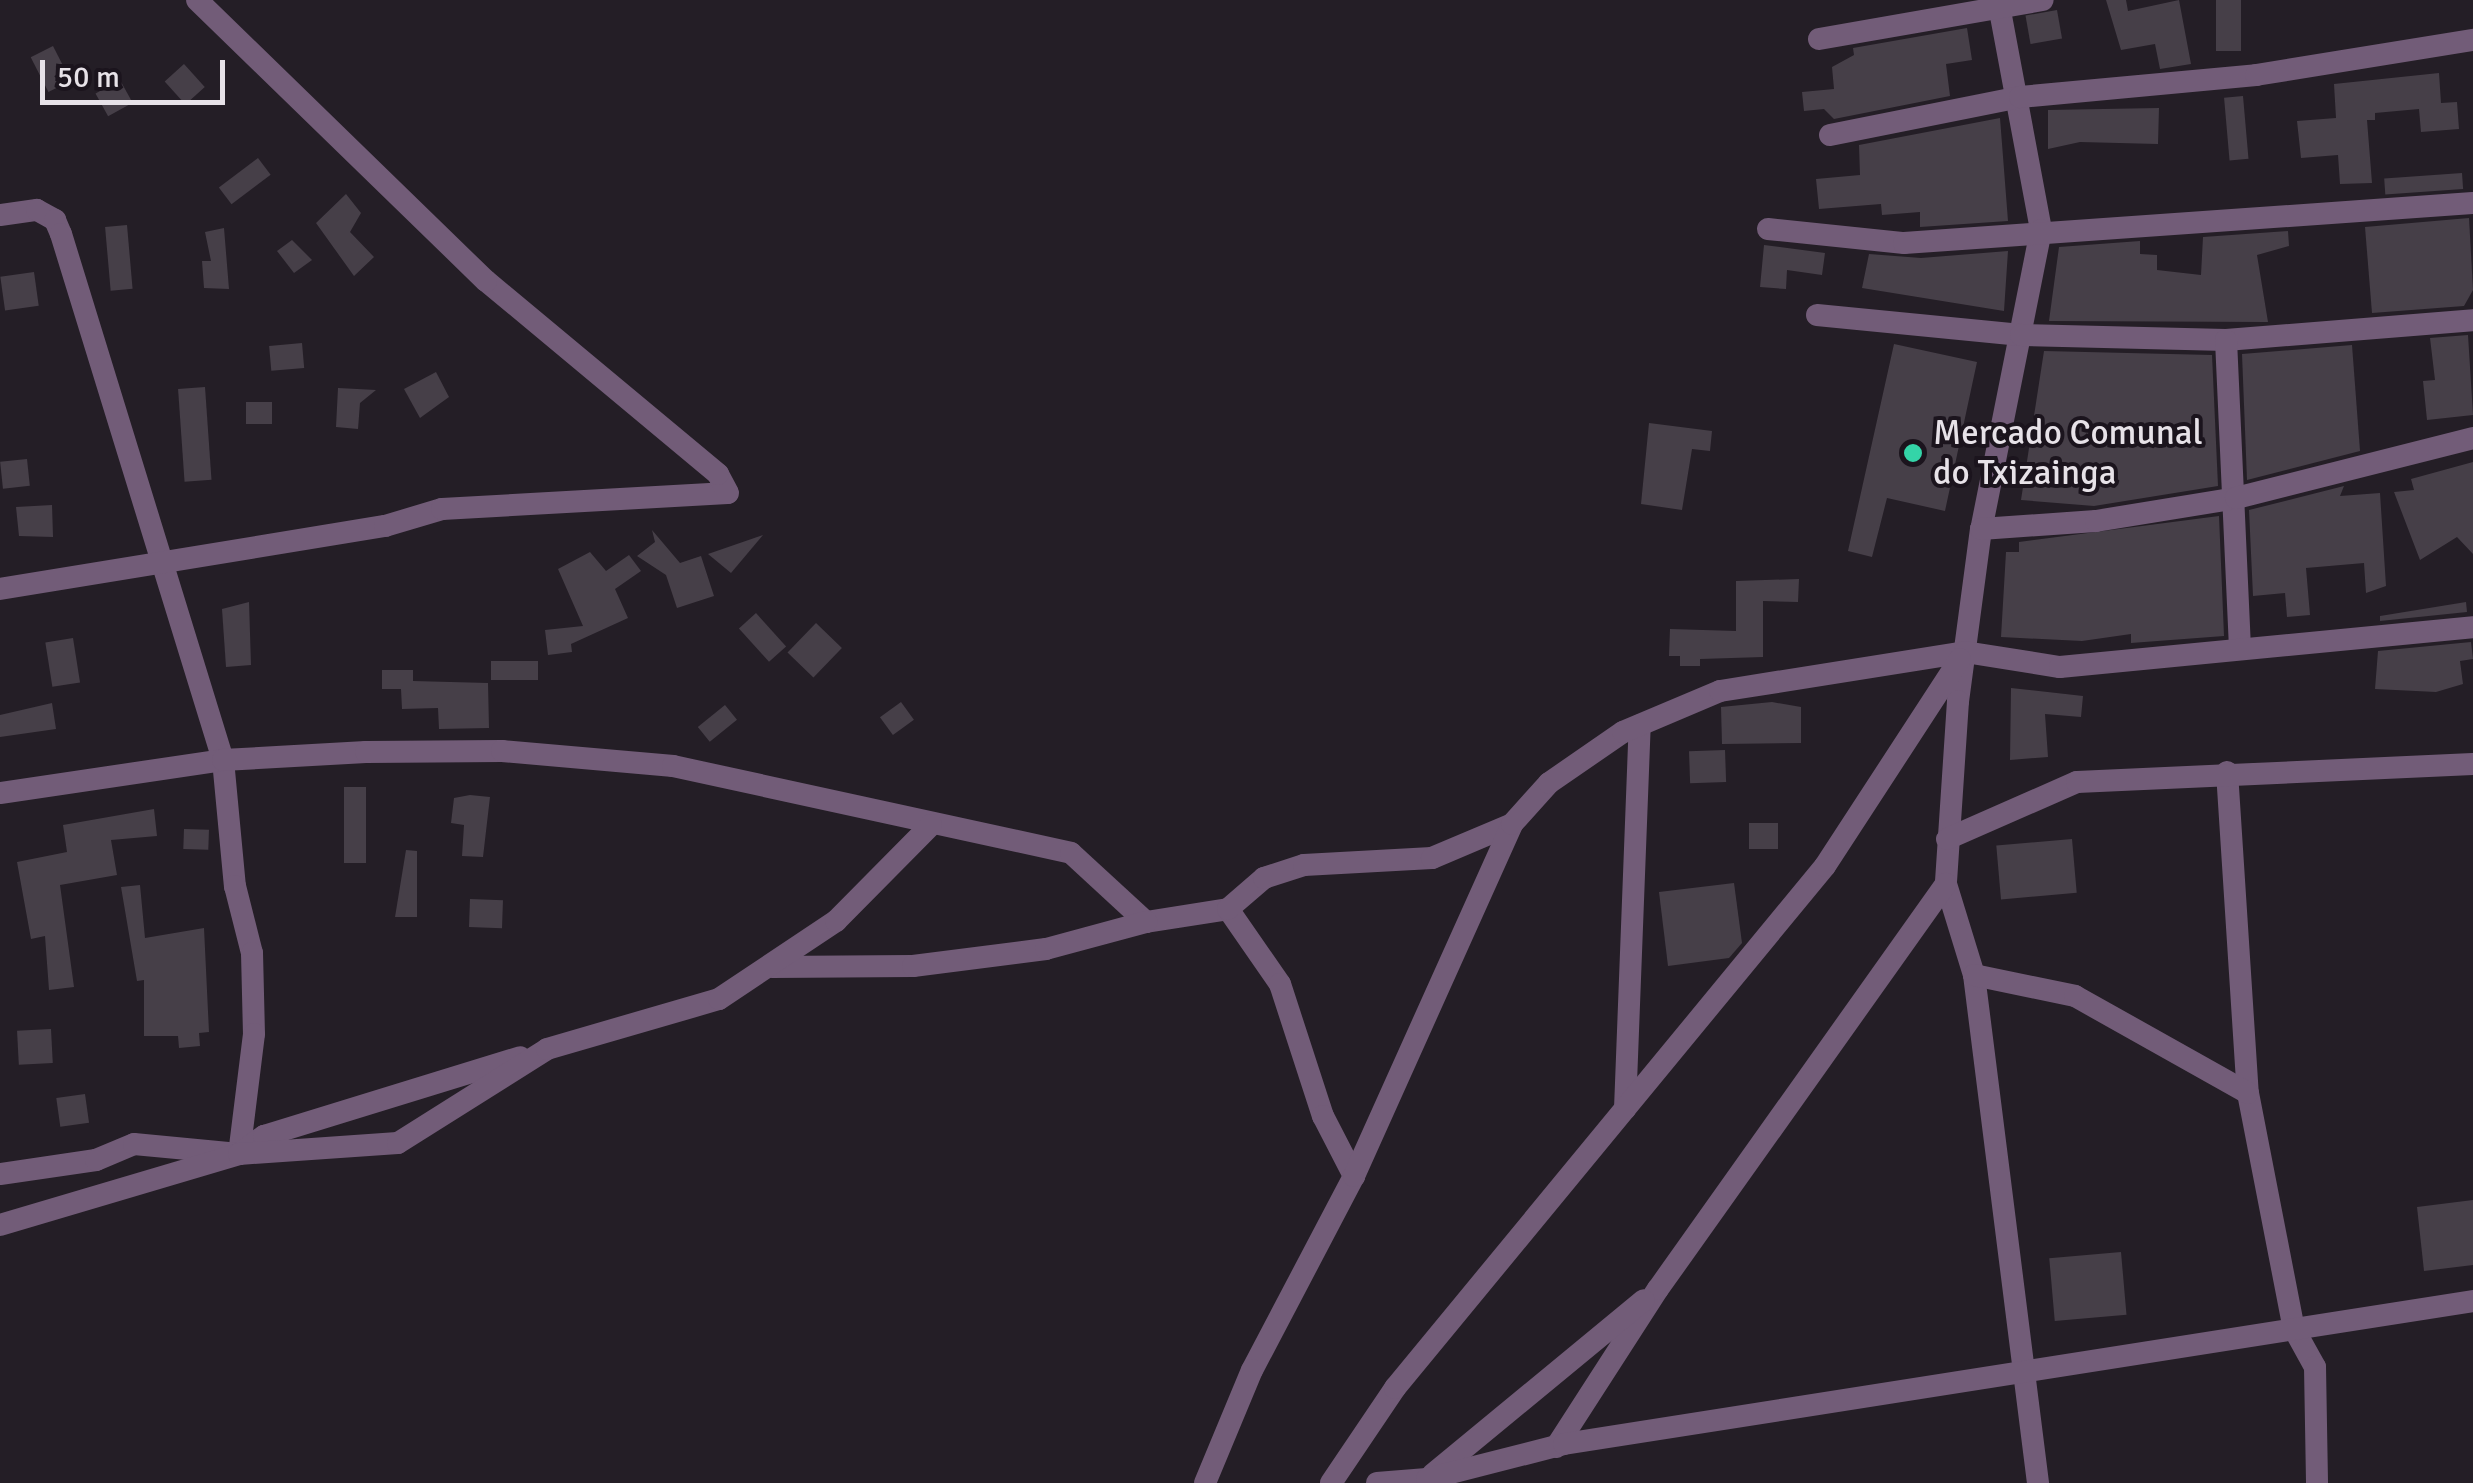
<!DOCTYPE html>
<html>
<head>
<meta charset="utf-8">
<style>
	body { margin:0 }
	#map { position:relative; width:2473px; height:1483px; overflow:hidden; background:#241e26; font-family:Signika,sans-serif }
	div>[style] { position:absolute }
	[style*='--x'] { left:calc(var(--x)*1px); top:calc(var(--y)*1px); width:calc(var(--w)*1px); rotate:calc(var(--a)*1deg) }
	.building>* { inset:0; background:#463f48; transform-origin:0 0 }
	.street>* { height:22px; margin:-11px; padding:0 11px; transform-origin:11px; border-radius:11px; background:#725c78 }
	.dots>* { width:28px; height:28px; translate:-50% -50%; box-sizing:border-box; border:5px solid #1b141d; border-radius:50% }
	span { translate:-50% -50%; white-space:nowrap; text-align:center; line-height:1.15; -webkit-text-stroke:8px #1b141d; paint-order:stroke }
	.poi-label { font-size:35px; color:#e7e2e8 }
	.left { translate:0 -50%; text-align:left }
	.scale { position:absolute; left:40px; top:60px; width:185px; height:45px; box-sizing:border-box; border:5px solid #e7e2e8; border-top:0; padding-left:12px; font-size:30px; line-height:35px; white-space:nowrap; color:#e7e2e8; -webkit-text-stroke:8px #1b141d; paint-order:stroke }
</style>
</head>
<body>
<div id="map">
	<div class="building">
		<i style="clip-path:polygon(2106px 0,2126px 0,2128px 11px,2179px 0,2191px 64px,2160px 69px,2155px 44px,2121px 50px)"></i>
		<i style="left:2216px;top:0;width:25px;height:51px"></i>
		<i style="left:2057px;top:10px;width:29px;height:32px;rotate:80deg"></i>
		<i style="clip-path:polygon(1967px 28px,1972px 60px,1946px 64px,1950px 96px,1834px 119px,1824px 109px,1804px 111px,1802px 92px,1834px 89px,1832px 67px,1854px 55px,1853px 48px)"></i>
		<i style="left:53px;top:46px;width:39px;height:25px;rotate:63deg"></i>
		<i style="left:184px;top:64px;width:31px;height:26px;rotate:48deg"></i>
		<i style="clip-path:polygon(2439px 73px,2441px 103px,2457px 102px,2459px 129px,2421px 132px,2419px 109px,2375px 113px,2375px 120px,2367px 120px,2372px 183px,2340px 184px,2338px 155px,2301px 158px,2297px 121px,2336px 118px,2334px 84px)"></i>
		<i style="left:120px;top:80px;width:26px;height:28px;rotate:61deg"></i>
		<i style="left:2243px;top:96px;width:63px;height:19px;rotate:85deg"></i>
		<i style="clip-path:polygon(2159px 108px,2158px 144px,2080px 142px,2048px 149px,2048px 110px)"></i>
		<i style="clip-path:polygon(2000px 118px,2008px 221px,1920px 227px,1920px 212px,1882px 215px,1881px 204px,1819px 209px,1816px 179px,1860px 175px,1859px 145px)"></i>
		<i style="left:258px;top:158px;width:21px;height:49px;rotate:53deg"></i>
		<i style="left:2462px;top:173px;width:16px;height:78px;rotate:86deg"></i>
		<i style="clip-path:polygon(346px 194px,361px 213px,350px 232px,374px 257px,354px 276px,316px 223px)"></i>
		<i style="clip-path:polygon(2469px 218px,2473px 290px,2464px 306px,2372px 313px,2365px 227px)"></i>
		<i style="left:127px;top:225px;width:64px;height:22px;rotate:85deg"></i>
		<i style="clip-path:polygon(224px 228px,229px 289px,204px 288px,202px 261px,211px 261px,205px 232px)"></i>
		<i style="clip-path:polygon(2288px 231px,2289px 246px,2257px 255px,2268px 322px,2049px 321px,2059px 247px,2140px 241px,2140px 254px,2157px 255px,2157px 270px,2201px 275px,2203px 237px)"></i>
		<i style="clip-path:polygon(292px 240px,312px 260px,294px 273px,277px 251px)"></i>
		<i style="clip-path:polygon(1764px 245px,1825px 253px,1822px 275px,1787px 270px,1786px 289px,1760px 287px)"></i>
		<i style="clip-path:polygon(2008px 251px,2004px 311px,1862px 288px,1869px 254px,1921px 258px)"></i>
		<i style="left:34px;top:272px;width:34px;height:34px;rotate:82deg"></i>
		<i style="clip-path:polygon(2468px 335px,2473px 415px,2427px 420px,2423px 381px,2435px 380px,2430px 338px)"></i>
		<i style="left:302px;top:343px;width:25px;height:33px;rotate:85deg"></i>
		<i style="clip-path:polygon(1894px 344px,1977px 362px,1945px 511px,1887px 498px,1872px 557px,1848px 551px)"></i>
		<i style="clip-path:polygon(2352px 345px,2360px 451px,2247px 480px,2242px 354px)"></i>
		<i style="clip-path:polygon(2044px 351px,2212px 355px,2218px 486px,2094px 506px,2021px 500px)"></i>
		<i style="clip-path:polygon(436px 372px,449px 397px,420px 418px,404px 389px)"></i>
		<i style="left:205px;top:387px;width:93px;height:27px;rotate:86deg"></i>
		<i style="clip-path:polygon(338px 388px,376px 390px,360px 403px,358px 429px,336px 427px)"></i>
		<i style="left:272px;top:402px;width:22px;height:26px;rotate:90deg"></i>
		<i style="clip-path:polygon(1649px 423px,1712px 431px,1710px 451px,1692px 449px,1682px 510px,1641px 504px)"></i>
		<i style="left:27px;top:459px;width:27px;height:27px;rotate:84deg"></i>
		<i style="clip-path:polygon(2473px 462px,2473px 554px,2457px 537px,2420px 560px,2394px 492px,2414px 490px,2411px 479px)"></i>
		<i style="clip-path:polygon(2344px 486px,2340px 496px,2380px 493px,2386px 586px,2366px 593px,2364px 563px,2306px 568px,2310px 615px,2287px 617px,2285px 593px,2253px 596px,2249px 510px)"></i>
		<i style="clip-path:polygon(52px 505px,53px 537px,19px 536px,16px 507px)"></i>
		<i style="clip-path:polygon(2219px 516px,2224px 636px,2131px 643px,2131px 634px,2082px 641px,2001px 637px,2006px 552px,2019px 552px,2019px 542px)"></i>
		<i style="clip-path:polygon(652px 530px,680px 563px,701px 556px,714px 596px,677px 608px,666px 575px,637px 556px,655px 542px)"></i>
		<i style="clip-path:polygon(763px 535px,731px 573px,708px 554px)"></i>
		<i style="clip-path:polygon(590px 552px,606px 571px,629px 555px,641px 571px,615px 589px,628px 618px,571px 644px,572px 652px,548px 655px,545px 630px,583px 626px,558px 569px)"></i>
		<i style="clip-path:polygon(1799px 579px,1798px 602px,1763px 601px,1763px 657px,1700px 659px,1700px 666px,1680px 666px,1680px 656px,1669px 656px,1670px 629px,1736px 631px,1736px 581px)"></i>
		<i style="clip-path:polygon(249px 602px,251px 665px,226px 667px,222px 609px)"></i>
		<i style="clip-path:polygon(2466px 602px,2467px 612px,2380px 621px,2380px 616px)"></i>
		<i style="left:756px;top:613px;width:45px;height:23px;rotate:48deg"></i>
		<i style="left:816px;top:623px;width:36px;height:41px;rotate:44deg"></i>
		<i style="left:73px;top:638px;width:45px;height:28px;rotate:81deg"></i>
		<i style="clip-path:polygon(2471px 642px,2473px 659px,2460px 661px,2463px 684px,2436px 692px,2375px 689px,2378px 651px)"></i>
		<i style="left:538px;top:661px;width:19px;height:47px;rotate:90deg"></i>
		<i style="clip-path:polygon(382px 670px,413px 670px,413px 681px,488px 683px,489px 728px,439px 729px,438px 708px,402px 709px,401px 689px,382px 689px)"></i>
		<i style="clip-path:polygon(2011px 688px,2083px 696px,2081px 717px,2045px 714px,2048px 757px,2010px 760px)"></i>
		<i style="left:901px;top:702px;width:22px;height:26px;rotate:54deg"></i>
		<i style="clip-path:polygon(1772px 702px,1801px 707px,1801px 743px,1722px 744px,1721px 707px)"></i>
		<i style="clip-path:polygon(52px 703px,56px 729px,0 737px,0 715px)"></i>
		<i style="left:725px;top:705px;width:19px;height:35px;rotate:51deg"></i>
		<i style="left:1725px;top:750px;width:32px;height:36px;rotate:88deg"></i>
		<i style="left:366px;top:787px;width:76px;height:22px;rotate:90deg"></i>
		<i style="clip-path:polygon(470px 795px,490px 797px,483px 857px,462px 856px,464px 825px,451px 823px,454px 798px)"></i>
		<i style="clip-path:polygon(154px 809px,157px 836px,111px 840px,117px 875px,60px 885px,74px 987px,49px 990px,45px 936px,31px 939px,17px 862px,67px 852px,63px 825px)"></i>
		<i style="left:1749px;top:823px;width:29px;height:26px"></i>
		<i style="left:184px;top:829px;width:25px;height:20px;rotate:2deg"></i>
		<i style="left:2072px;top:839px;width:54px;height:76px;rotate:85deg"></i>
		<i style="clip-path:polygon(406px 850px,417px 851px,417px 917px,395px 917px)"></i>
		<i style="clip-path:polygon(1734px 883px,1742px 943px,1729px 958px,1668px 966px,1659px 892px)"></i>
		<i style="clip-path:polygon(140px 885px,145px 938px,204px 928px,209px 1032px,199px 1033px,200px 1046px,179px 1048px,178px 1036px,144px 1036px,144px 980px,137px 981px,121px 887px)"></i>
		<i style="left:470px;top:899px;width:33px;height:28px;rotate:2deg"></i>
		<i style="left:51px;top:1029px;width:34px;height:34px;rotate:87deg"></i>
		<i style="left:85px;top:1094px;width:29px;height:29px;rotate:82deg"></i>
		<i style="clip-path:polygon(2473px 1200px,2473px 1265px,2424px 1271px,2417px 1207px)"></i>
		<i style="left:2121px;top:1252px;width:63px;height:72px;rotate:85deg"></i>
	</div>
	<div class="street">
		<i style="--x:1998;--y:0;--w:234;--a:79.4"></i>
		<i style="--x:2041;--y:230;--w:305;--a:101.3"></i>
		<i style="--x:1981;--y:529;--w:174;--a:97.6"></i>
		<i style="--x:1958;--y:701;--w:183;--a:93.8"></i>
		<i style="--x:1946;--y:884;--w:95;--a:72.9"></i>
		<i style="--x:1974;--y:975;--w:512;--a:82.82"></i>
		<i style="--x:1819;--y:39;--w:227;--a:-9.9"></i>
		<i style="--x:1830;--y:135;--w:194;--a:-11.3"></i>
		<i style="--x:2020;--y:97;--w:237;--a:-5.3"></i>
		<i style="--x:2256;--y:75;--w:220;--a:-9.2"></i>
		<i style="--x:0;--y:215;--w:37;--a:-8"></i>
		<i style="--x:37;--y:210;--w:21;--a:29"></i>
		<i style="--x:55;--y:220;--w:15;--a:67"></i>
		<i style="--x:61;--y:234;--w:550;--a:72.88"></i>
		<i style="--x:223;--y:760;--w:127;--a:84.6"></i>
		<i style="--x:235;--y:886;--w:69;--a:75.8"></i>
		<i style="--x:252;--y:953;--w:81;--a:88.6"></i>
		<i style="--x:254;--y:1034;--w:121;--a:97.1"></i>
		<i style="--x:1768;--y:229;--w:137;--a:5.9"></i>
		<i style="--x:1904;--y:243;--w:570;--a:-4.02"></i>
		<i style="--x:1817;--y:315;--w:205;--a:5.6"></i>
		<i style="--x:2021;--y:335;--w:205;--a:1.4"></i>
		<i style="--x:2226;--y:340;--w:248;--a:-4.6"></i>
		<i style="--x:2226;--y:340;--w:308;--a:87.4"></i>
		<i style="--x:1981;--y:529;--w:115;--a:-4"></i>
		<i style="--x:2096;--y:521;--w:142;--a:-9.3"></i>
		<i style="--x:2236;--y:498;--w:244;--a:-14.2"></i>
		<i style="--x:0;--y:589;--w:390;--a:-9.3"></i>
		<i style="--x:385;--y:526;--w:59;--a:-16.6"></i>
		<i style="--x:442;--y:509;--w:286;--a:-3.2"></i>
		<i style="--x:728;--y:493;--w:21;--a:-118"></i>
		<i style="--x:718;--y:474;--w:302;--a:-140.2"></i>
		<i style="--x:486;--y:281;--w:403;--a:-135.8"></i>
		<i style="--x:2227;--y:772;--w:322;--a:86.3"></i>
		<i style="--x:2248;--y:1093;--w:240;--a:79"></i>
		<i style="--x:2294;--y:1329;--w:43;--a:61.1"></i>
		<i style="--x:2315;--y:1367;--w:116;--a:89"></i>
		<i style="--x:0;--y:793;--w:225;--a:-8.4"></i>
		<i style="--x:223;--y:760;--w:143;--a:-3.2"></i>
		<i style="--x:366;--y:752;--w:136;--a:-0.4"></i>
		<i style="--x:502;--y:751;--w:172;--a:5"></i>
		<i style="--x:673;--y:766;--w:407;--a:12.3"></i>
		<i style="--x:1071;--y:853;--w:102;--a:42.6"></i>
		<i style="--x:1146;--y:922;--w:83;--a:-9"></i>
		<i style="--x:1228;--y:909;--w:91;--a:55.3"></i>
		<i style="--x:1280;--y:984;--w:139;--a:72"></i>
		<i style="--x:1323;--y:1116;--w:68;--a:62.7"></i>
		<i style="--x:1354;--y:1176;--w:219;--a:117.7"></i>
		<i style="--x:1252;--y:1370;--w:122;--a:112.6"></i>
		<i style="--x:1947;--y:839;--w:142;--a:-23.7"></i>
		<i style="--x:2077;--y:782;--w:396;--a:-2.6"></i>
		<i style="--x:1228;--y:909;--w:48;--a:-40.7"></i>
		<i style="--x:1264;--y:878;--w:42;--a:-18"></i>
		<i style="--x:1304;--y:865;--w:128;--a:-3.1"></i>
		<i style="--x:1432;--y:858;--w:87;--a:-23"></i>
		<i style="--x:772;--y:967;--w:141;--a:-0.4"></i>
		<i style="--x:913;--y:966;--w:134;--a:-7.3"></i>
		<i style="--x:1046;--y:949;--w:104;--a:-15.1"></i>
		<i style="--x:1974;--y:975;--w:103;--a:11.7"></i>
		<i style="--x:2075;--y:996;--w:198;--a:29.3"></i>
		<i style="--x:1625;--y:1109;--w:384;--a:-87.8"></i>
		<i style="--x:0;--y:1174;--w:97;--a:-8.3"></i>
		<i style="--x:96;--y:1160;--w:41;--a:-22.8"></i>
		<i style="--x:134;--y:1144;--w:105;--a:5.4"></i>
		<i style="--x:239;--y:1154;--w:31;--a:-36"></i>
		<i style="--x:264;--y:1136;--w:268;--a:-17.1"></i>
		<i style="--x:1354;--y:1176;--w:386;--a:-65.8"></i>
		<i style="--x:1512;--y:824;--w:55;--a:-47.9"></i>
		<i style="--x:1549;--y:783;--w:90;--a:-34.6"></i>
		<i style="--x:1623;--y:732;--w:105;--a:-22.9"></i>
		<i style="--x:1720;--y:691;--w:248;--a:-9"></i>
		<i style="--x:1965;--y:652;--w:96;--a:9"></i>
		<i style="--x:2060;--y:667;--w:415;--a:-5.5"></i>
		<i style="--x:0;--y:1225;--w:249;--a:-16.5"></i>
		<i style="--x:239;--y:1154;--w:159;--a:-4"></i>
		<i style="--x:398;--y:1143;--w:176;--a:-32.2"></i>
		<i style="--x:547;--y:1049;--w:179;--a:-16.2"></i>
		<i style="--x:719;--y:999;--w:141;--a:-33.7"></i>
		<i style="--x:836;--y:921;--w:135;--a:-45.3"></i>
		<i style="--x:1556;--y:1447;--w:188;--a:-57.2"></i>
		<i style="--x:1658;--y:1289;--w:497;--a:-54.6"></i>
		<i style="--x:1433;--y:1474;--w:273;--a:-39.5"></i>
		<i style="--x:1331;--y:1483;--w:115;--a:-56"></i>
		<i style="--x:1395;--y:1388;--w:676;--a:-50.52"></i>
		<i style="--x:1825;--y:866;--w:247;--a:-56.9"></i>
		<i style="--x:1377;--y:1483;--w:50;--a:-4.6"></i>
		<i style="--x:1427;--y:1479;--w:141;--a:-14.3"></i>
		<i style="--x:1564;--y:1444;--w:920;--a:-8.94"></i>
	</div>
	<div class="dots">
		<i style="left:1913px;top:453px;background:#34d4a8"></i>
	</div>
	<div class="poi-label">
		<span class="left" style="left:1933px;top:453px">Mercado Comunal<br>do Txizainga</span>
	</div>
	<div class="scale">50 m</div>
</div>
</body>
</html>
